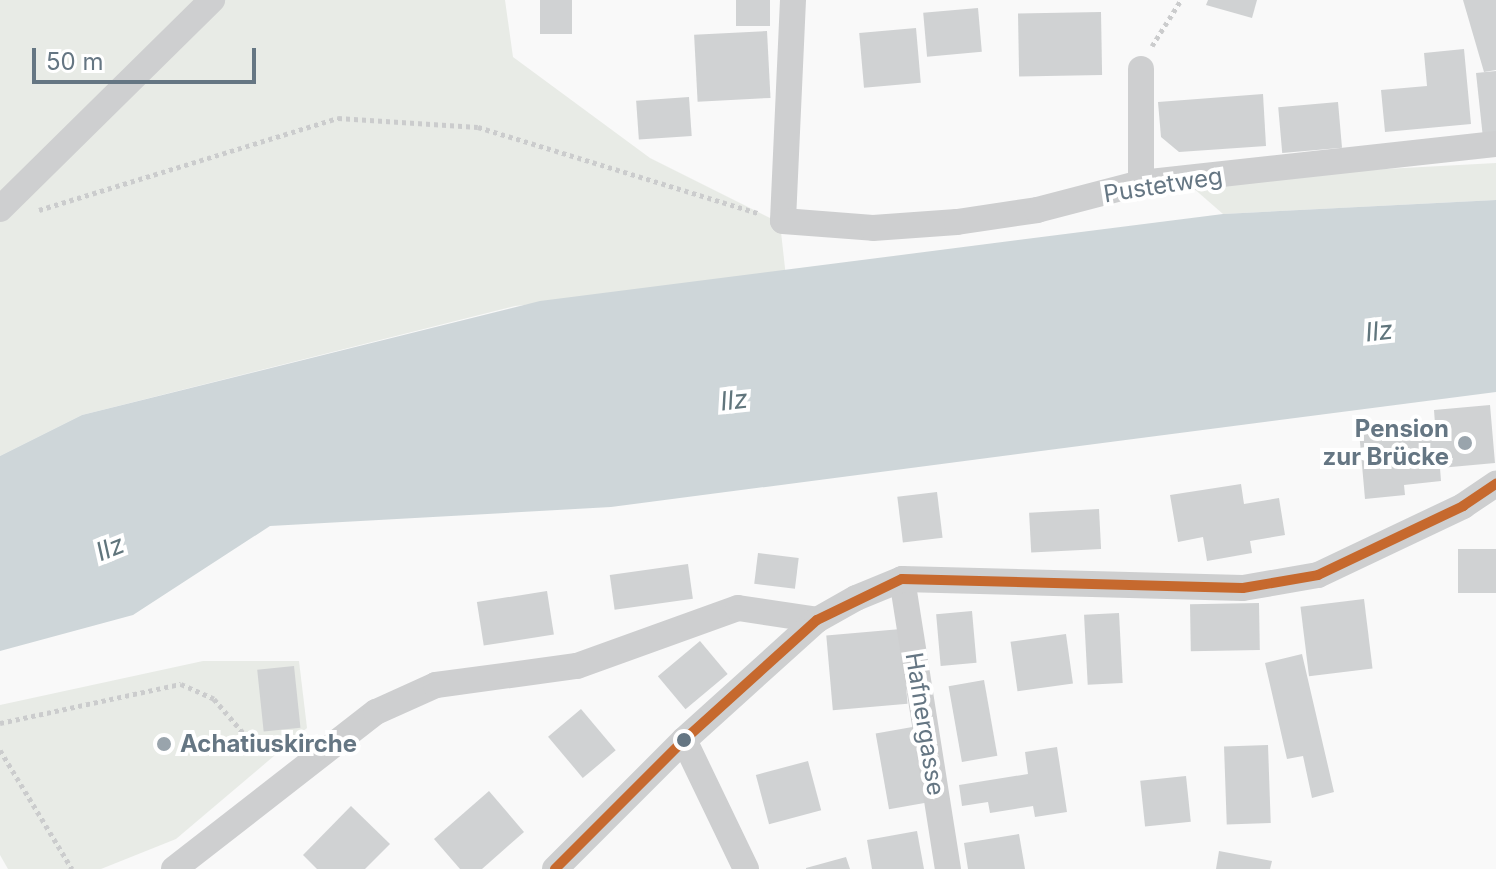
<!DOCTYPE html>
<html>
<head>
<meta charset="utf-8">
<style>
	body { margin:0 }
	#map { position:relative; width:1496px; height:869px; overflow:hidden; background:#f9f9f9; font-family:Inter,sans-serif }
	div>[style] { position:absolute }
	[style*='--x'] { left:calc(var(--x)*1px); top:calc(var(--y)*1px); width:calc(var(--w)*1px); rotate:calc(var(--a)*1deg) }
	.green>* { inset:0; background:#e8ebe6 }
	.water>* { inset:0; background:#ced6d9 }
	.building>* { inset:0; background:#d0d2d3; transform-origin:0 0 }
	.path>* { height:5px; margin-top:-2.5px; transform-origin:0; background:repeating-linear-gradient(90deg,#cbcccd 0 4px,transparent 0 8px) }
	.street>* { height:26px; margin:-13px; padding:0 13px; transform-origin:13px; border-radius:13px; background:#cecfd0 }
	.bus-1>* { height:10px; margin:-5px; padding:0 5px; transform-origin:5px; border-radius:5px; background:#c6692e }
	.dots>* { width:22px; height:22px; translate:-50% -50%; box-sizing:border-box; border:4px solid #fff; border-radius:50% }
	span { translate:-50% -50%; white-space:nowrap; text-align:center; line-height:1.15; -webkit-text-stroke:8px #fff; paint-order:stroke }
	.street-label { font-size:24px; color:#657683 }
	.poi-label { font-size:24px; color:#657683; font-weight:700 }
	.right { translate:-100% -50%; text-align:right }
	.left { translate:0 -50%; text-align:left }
	.water-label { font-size:26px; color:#60757c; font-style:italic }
	.scale { position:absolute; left:32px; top:48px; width:224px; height:36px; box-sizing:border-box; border:4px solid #657683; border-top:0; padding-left:10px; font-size:24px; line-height:28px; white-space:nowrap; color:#657683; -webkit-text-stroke:6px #fff; paint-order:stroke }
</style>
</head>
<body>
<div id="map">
	<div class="green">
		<i style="clip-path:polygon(0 0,505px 0,513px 57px,650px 158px,780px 223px,786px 277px,515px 306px,82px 415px,0 456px)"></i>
		<i style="clip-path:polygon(1496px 163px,1496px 200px,1223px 214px,1184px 180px)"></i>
		<i style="clip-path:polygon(203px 661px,299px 661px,307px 728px,176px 839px,101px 869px,8px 869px,0 855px,0 705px)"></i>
	</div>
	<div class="water">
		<i style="clip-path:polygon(1496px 200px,1496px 392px,611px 507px,270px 526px,133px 615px,0 651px,0 456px,82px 415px,540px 301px,1223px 214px)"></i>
	</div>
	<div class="building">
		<i style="left:540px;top:0;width:32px;height:34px"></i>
		<i style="left:736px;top:0;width:34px;height:26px"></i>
		<i style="clip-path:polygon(1208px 0,1257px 0,1252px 18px,1206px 5px)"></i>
		<i style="clip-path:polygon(1463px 0,1496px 0,1496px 70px,1484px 72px)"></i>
		<i style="left:978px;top:8px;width:44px;height:55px;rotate:85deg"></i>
		<i style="left:1101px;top:12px;width:63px;height:83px;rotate:89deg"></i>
		<i style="left:916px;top:28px;width:55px;height:57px;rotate:85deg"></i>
		<i style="left:767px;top:31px;width:67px;height:73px;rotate:87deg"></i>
		<i style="clip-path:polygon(1464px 49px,1471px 124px,1385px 132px,1381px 90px,1427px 86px,1424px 53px)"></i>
		<i style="clip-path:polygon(1496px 71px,1496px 136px,1483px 138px,1476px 73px)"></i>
		<i style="clip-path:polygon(1263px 94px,1266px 146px,1179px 152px,1161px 137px,1158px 102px)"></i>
		<i style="left:689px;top:97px;width:39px;height:53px;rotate:86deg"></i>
		<i style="left:1338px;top:102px;width:46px;height:60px;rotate:85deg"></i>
		<i style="clip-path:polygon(1490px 405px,1495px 463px,1440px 468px,1441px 481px,1404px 485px,1405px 495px,1365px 499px,1359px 431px,1435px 424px,1434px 410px)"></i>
		<i style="clip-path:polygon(1241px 484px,1244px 504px,1279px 498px,1285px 535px,1250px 541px,1252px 553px,1207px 561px,1203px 537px,1178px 542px,1170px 495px)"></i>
		<i style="left:937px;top:492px;width:46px;height:40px;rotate:83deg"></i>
		<i style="left:1099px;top:509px;width:40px;height:70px;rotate:87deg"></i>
		<i style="left:1496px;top:549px;width:44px;height:38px;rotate:90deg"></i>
		<i style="left:758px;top:553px;width:41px;height:31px;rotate:7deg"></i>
		<i style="left:688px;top:564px;width:35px;height:79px;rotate:82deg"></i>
		<i style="left:547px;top:591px;width:44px;height:71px;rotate:81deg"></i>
		<i style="left:1364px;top:599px;width:70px;height:64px;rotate:83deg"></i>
		<i style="left:1259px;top:603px;width:47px;height:69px;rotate:89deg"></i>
		<i style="left:972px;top:611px;width:52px;height:36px;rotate:85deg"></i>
		<i style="left:1119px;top:613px;width:70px;height:35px;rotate:87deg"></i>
		<i style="left:901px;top:629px;width:75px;height:75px;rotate:85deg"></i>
		<i style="left:1066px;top:634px;width:50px;height:56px;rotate:82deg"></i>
		<i style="left:700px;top:641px;width:43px;height:55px;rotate:50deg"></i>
		<i style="clip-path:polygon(1302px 654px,1334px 792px,1312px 798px,1303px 756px,1287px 759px,1265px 663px)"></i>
		<i style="left:294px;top:666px;width:62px;height:37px;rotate:84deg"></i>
		<i style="left:984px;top:680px;width:77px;height:36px;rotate:80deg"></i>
		<i style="left:581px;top:709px;width:54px;height:43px;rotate:50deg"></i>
		<i style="left:918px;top:726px;width:77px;height:43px;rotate:80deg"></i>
		<i style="left:1268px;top:745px;width:78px;height:44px;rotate:88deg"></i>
		<i style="clip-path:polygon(1057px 747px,1067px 812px,1035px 817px,1033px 806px,990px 813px,988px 802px,962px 806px,959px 785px,1028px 774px,1025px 752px)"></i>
		<i style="left:808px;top:761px;width:51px;height:54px;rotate:75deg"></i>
		<i style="left:1186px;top:776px;width:46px;height:46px;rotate:84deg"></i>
		<i style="clip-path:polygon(489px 791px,524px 832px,482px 869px,460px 869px,434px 839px)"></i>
		<i style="clip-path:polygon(351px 806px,390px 844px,365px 869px,317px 869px,303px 855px)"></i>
		<i style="clip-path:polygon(917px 831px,924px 869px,872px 869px,867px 840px)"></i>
		<i style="clip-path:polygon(1019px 834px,1025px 869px,968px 869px,964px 843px)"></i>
		<i style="clip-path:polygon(1219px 851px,1272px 861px,1270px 869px,1216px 869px)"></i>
		<i style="clip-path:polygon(846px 857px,850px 869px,806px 869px,806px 868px)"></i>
	</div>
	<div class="path">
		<i style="--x:1152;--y:46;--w:54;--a:-57.8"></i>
		<i style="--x:39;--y:210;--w:313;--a:-17.1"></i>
		<i style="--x:338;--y:118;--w:140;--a:3.7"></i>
		<i style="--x:478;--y:127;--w:293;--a:17.1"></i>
		<i style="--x:0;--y:723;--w:185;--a:-12.2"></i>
		<i style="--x:181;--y:684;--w:36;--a:24"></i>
		<i style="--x:214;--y:699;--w:57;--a:49.3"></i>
		<i style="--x:251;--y:742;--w:37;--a:11"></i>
		<i style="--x:0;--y:750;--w:139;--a:58.8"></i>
	</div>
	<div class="street">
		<i style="--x:793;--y:0;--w:221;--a:92.6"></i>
		<i style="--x:783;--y:221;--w:90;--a:4.4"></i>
		<i style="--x:873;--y:228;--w:84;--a:-4.1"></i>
		<i style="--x:957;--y:222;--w:81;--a:-8.5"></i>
		<i style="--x:1037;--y:210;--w:107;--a:-14.6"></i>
		<i style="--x:1141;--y:183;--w:357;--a:-6.3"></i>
		<i style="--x:1141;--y:183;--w:114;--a:-90"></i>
		<i style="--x:0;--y:209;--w:298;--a:-44.6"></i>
		<i style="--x:902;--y:579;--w:294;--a:81"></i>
		<i style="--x:684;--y:740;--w:143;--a:64.3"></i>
		<i style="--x:174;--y:869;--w:256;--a:-37.9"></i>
		<i style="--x:376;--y:712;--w:66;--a:-24.2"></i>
		<i style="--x:436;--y:685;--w:142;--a:-7.7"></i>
		<i style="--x:577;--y:666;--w:171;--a:-19.8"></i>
		<i style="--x:738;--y:608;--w:80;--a:8.6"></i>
		<i style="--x:555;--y:869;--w:182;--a:-45"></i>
		<i style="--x:684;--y:740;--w:179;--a:-42.1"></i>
		<i style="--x:817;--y:620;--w:45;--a:-29.4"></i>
		<i style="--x:856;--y:598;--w:50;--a:-22.4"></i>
		<i style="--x:902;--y:579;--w:341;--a:1.5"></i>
		<i style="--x:1243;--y:588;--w:76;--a:-9.8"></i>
		<i style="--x:1318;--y:575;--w:161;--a:-25.4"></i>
		<i style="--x:1463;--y:506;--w:40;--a:-34"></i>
	</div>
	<div class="bus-1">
		<i style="--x:555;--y:869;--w:182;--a:-45"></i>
		<i style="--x:684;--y:740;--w:179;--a:-42.1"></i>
		<i style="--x:817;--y:620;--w:94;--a:-25.8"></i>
		<i style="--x:902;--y:579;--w:341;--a:1.5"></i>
		<i style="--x:1243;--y:588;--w:76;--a:-9.8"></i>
		<i style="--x:1318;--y:575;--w:161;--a:-25.4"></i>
		<i style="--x:1463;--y:506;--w:40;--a:-34"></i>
	</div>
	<div class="dots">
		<i style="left:1465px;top:443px;background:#99a4ac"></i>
		<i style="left:684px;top:740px;background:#657683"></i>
		<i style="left:164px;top:744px;background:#99a4ac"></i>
	</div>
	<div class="street-label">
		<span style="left:1163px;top:185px;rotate:-9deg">Pustetweg</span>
		<span style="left:925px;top:724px;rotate:81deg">Hafnergasse</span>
	</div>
	<div class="poi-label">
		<span class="right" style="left:1449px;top:443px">Pension<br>zur Brücke</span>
		<span class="left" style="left:180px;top:744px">Achatiuskirche</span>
	</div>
	<div class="water-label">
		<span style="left:1379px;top:331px;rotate:-6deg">Ilz</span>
		<span style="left:734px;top:400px;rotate:-6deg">Ilz</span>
		<span style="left:110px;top:548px;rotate:-22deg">Ilz</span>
	</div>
	<div class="scale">50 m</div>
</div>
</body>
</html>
